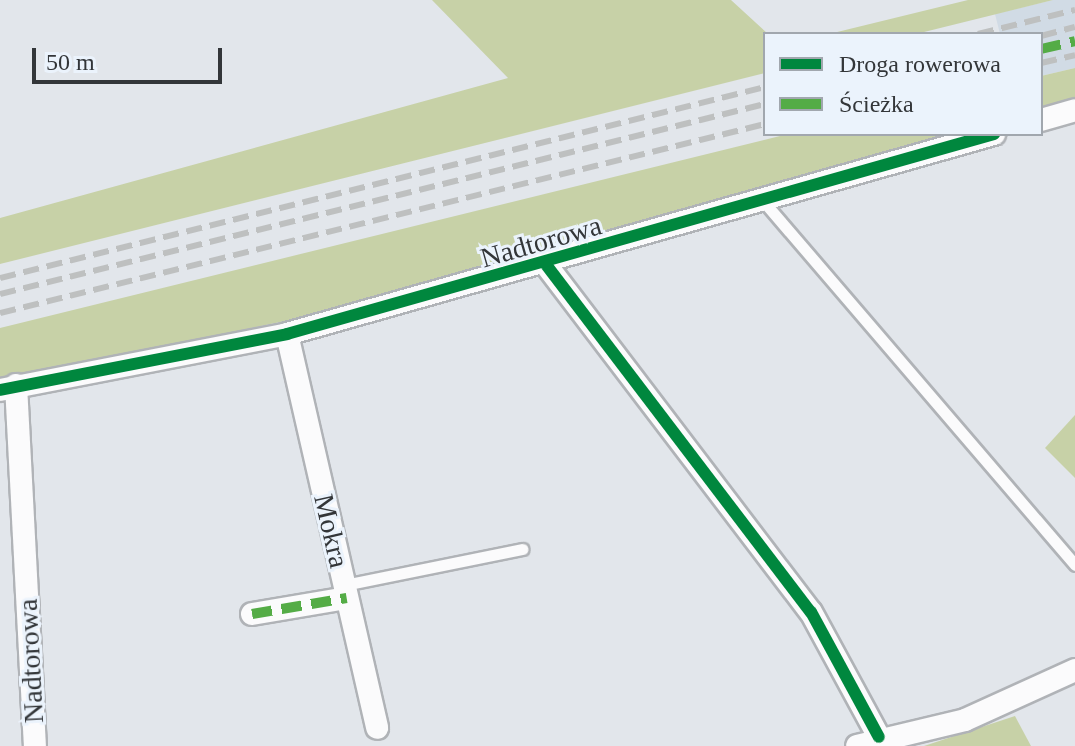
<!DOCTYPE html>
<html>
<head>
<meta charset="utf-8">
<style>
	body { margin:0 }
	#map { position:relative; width:1075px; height:746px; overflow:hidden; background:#e2e6eb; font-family:"Times New Roman",serif }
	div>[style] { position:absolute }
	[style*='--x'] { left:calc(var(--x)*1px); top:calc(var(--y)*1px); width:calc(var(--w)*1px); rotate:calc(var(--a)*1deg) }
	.built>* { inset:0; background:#d1dbe5 }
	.green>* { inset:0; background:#c7d1a7 }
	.roads { filter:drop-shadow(2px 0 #b0b3b7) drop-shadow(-2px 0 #b0b3b7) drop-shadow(0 2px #b0b3b7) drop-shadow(0 -2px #b0b3b7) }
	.lane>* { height:11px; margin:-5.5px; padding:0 5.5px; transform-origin:5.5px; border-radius:5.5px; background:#fbfbfc }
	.street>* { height:22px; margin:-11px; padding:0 11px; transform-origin:11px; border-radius:11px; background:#fbfbfc }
	.rail>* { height:6px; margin-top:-3px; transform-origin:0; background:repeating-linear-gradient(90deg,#bec0c0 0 16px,transparent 0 24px) }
	.quiet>* { height:10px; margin-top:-5px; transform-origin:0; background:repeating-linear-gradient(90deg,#54ac46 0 20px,transparent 0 30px) }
	.cycleway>* { height:12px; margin:-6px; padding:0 6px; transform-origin:6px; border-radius:6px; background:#00873e }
	span { translate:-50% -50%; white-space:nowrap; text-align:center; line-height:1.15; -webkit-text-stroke:6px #ebf3fc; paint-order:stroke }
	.street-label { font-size:28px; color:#333639 }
	.legend { position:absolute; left:763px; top:32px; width:280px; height:104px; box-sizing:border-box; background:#ebf3fc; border:2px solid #a1a7ae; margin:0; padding:10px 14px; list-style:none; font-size:24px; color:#333639 }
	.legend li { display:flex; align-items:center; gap:16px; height:40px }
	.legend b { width:40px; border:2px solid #a1a7ae }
	.scale { position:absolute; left:32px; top:48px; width:190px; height:36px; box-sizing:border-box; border:4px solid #333639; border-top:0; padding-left:10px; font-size:24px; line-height:28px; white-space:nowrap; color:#333639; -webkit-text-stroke:6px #ebf3fc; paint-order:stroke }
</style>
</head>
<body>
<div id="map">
	<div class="built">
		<i style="clip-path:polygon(1053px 0,1075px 0,1075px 68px,1041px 76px,1041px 34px,1000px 34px,995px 14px)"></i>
	</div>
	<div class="green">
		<i style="clip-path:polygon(432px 0,731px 0,768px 34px,765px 73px,0 264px,0 218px,508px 78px)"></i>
		<i style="clip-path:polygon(968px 0,1053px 0,916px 34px,829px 34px)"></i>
		<i style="clip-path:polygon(1075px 68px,1075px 104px,1041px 113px,1041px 76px)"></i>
		<i style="clip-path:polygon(788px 134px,965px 134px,323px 313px,0 381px,0 328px)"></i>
		<i style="clip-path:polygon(1075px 415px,1075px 478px,1045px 448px)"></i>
		<i style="clip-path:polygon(1015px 716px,1031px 746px,924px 746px)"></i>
	</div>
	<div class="roads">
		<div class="lane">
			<i style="--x:764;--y:202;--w:478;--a:49.4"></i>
			<i style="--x:344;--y:585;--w:182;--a:-11.4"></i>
		</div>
		<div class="street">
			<i style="--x:1041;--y:120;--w:35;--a:-16"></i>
			<i style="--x:547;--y:266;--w:435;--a:52.7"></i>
			<i style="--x:811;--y:612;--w:142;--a:61.5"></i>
			<i style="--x:287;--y:334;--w:404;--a:77.1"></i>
			<i style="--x:16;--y:385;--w:361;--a:87"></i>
			<i style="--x:0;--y:390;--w:292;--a:-11"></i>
			<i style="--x:287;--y:334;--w:735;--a:-15.8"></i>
			<i style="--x:252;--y:614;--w:96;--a:-9.6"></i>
			<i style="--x:857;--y:746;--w:111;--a:-13.5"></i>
			<i style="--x:965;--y:720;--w:121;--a:-24.4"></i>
		</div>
	</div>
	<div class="rail">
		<i style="--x:978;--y:34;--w:100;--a:-13.9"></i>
		<i style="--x:1041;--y:36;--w:35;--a:-15"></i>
		<i style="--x:1041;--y:63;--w:35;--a:-13"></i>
		<i style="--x:0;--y:278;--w:788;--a:-14.02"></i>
		<i style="--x:0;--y:294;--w:788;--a:-13.95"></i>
		<i style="--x:0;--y:313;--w:788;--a:-13.88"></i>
	</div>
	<div class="quiet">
		<i style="--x:1041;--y:49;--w:35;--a:-13"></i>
		<i style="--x:252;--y:614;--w:96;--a:-9.6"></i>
	</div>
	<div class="cycleway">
		<i style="--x:547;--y:266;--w:435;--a:52.7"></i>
		<i style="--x:811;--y:612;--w:142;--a:61.5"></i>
		<i style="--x:0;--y:390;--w:292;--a:-11"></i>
		<i style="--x:287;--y:334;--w:735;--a:-15.8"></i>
	</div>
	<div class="street-label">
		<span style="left:541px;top:242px;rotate:-16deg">Nadtorowa</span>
		<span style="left:331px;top:531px;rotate:77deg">Mokra</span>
		<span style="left:31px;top:661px;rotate:-93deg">Nadtorowa</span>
	</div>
	<ul class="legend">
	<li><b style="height:10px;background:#00873e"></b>Droga rowerowa</li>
	<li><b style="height:10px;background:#54ac46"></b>Ścieżka</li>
	</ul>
	<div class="scale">50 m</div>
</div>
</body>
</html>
